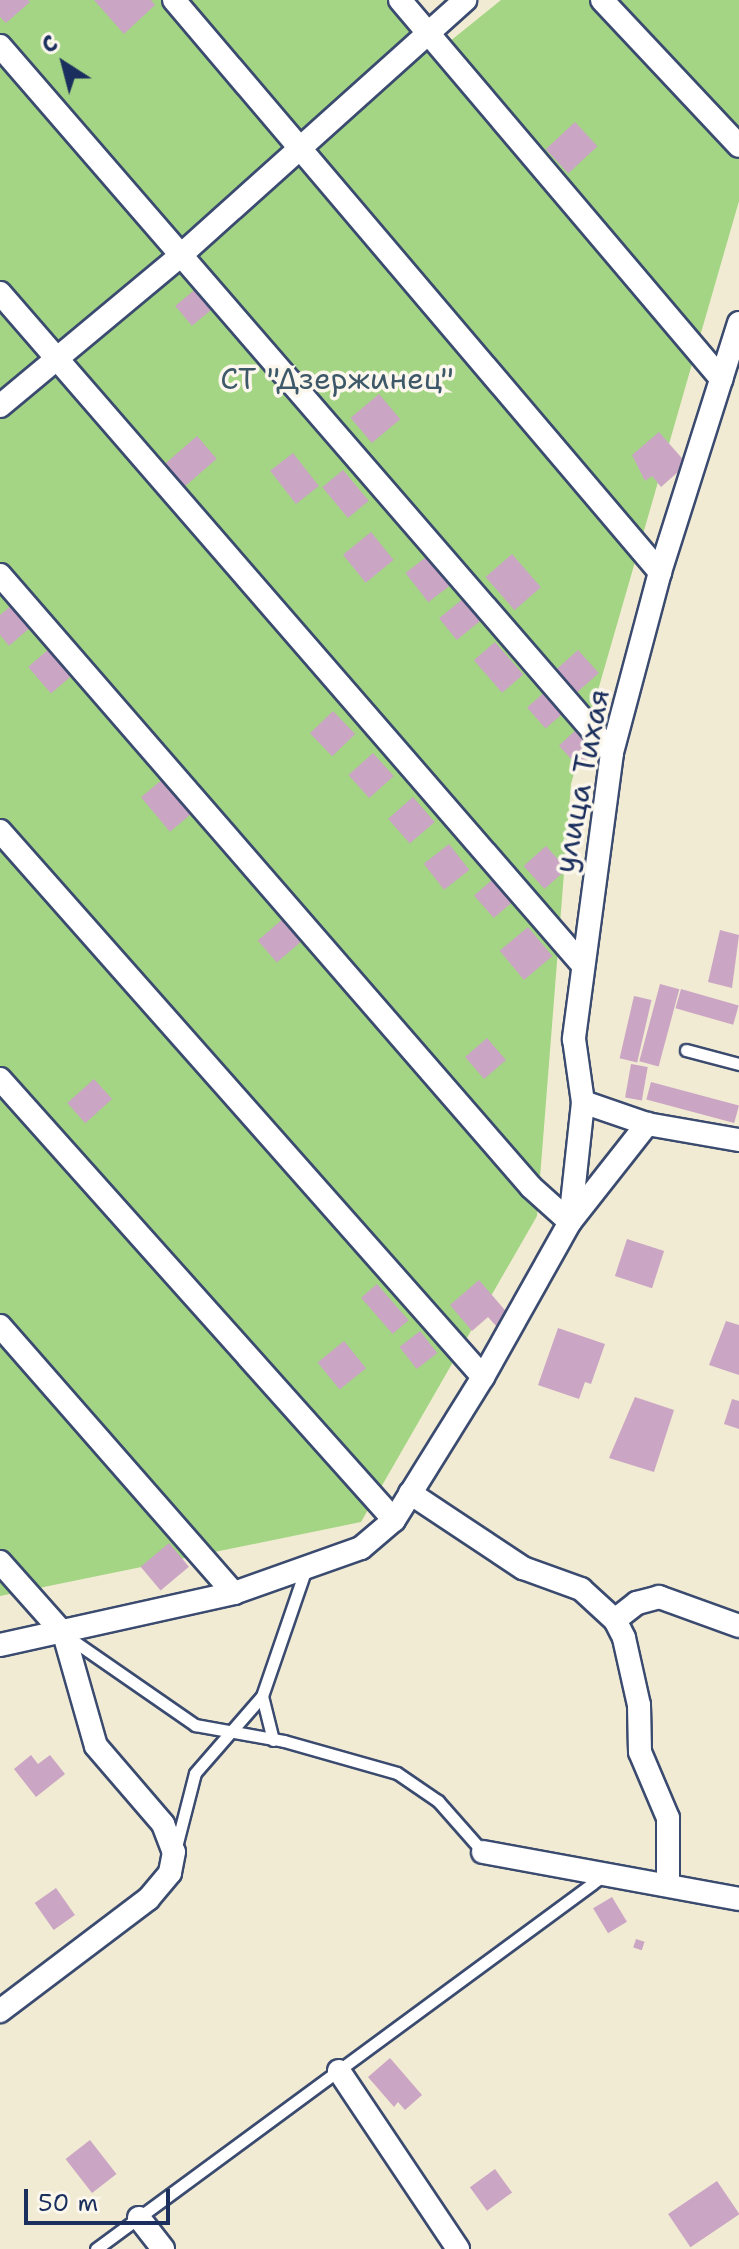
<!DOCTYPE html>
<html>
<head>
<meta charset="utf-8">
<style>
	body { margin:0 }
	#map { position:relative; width:739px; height:2249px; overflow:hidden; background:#f2ebd3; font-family:"Shantell Sans",sans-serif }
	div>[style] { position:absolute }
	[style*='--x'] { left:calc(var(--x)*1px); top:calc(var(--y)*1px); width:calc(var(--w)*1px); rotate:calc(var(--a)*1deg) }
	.green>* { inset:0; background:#a4d584 }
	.building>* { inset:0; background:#caa5c4; transform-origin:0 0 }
	.roads { filter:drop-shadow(2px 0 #3b4b70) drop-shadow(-2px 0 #3b4b70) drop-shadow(0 2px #3b4b70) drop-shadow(0 -2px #3b4b70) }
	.lane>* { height:11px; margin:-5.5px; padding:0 5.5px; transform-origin:5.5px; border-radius:5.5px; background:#fff }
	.street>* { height:22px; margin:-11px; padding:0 11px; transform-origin:11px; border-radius:11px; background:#fff }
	span { translate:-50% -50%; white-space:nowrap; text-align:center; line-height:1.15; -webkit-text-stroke:7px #fbf7ec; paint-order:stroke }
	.park-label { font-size:30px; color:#3d5868 }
	.street-label { font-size:30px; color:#1b2f5e }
	.north { position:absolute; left:24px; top:24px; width:80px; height:80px; -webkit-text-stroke:6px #fbf7ec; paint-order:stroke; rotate:324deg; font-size:22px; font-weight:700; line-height:32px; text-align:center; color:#1b2f5e }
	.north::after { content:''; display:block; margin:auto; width:28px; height:36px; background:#1b2f5e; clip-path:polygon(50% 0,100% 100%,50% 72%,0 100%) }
	.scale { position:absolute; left:24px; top:2189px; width:146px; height:36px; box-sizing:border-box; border:4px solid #1b2f5e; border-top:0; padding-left:10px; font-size:24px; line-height:28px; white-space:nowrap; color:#1b2f5e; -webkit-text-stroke:6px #fbf7ec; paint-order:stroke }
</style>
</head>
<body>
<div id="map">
	<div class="green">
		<i style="clip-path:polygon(0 0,387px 0,433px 55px,501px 0,739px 0,739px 201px,571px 784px,537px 1216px,361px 1522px,0 1596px)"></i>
	</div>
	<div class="building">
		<i style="clip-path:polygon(0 0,28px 0,30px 2px,6px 23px,0 17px)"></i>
		<i style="clip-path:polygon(94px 0,151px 0,155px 5px,124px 34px)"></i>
		<i style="left:575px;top:122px;width:33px;height:40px;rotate:47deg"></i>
		<i style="left:199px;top:286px;width:26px;height:31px;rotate:50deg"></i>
		<i style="left:379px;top:394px;width:33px;height:37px;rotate:50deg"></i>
		<i style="clip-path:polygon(659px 432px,687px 464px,661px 487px,652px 476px,645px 481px,632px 455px)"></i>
		<i style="left:197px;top:436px;width:30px;height:48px;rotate:49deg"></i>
		<i style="left:293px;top:453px;width:42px;height:29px;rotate:52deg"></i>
		<i style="left:343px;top:470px;width:40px;height:27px;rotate:50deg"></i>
		<i style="left:371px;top:532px;width:36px;height:36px;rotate:51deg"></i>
		<i style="left:430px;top:554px;width:37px;height:31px;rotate:52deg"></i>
		<i style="left:512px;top:554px;width:44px;height:35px;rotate:49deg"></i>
		<i style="left:464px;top:598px;width:28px;height:32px;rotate:51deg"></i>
		<i style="clip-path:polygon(13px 604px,32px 626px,9px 646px,0 635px,0 615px)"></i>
		<i style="left:495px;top:642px;width:43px;height:28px;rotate:49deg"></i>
		<i style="left:50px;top:648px;width:35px;height:29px;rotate:49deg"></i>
		<i style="left:578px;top:650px;width:31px;height:30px;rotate:48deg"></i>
		<i style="left:546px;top:691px;width:28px;height:25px;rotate:49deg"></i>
		<i style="left:333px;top:711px;width:32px;height:32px;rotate:46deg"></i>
		<i style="left:576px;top:730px;width:30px;height:23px;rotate:48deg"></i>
		<i style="left:373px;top:753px;width:31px;height:33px;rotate:48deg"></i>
		<i style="left:164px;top:778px;width:45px;height:30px;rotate:50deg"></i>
		<i style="left:413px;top:797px;width:33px;height:33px;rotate:49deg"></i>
		<i style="left:449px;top:844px;width:33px;height:32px;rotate:52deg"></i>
		<i style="left:546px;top:846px;width:31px;height:30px;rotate:48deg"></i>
		<i style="left:493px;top:879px;width:30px;height:25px;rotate:49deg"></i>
		<i style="left:285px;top:917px;width:29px;height:36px;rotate:49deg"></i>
		<i style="left:528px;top:927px;width:38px;height:37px;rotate:50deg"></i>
		<i style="clip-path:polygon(720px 930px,739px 935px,732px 988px,708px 982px)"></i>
		<i style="left:660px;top:984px;width:20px;height:80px;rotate:15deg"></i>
		<i style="left:681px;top:989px;width:60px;height:20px;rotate:16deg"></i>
		<i style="left:634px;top:996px;width:18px;height:64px;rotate:13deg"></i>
		<i style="left:487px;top:1038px;width:29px;height:29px;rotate:49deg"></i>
		<i style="left:631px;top:1064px;width:17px;height:34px;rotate:10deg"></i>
		<i style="left:94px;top:1079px;width:27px;height:36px;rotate:48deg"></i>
		<i style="left:651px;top:1082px;width:91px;height:18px;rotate:15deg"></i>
		<i style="left:627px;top:1239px;width:39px;height:39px;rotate:18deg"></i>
		<i style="clip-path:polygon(479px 1280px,510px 1316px,497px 1327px,488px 1317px,472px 1331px,450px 1305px)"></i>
		<i style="left:377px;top:1284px;width:48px;height:21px;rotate:49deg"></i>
		<i style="clip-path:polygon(726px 1321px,739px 1325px,739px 1375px,709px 1365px)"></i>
		<i style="clip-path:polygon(558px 1328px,605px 1344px,591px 1384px,585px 1382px,579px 1399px,538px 1385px)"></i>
		<i style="left:420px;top:1331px;width:28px;height:26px;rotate:52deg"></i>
		<i style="left:344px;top:1341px;width:35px;height:34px;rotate:51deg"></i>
		<i style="clip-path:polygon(635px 1397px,674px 1410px,654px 1472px,609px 1458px)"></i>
		<i style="clip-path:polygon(732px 1399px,739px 1401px,739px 1429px,724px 1424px)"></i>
		<i style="left:169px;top:1543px;width:31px;height:37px;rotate:50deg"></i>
		<i style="clip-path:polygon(31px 1755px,38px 1764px,50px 1755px,65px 1774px,36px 1797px,14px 1769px)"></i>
		<i style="left:56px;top:1888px;width:33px;height:26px;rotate:55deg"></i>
		<i style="left:612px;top:1897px;width:29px;height:22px;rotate:59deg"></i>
		<i style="left:636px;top:1939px;width:9px;height:9px;rotate:18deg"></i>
		<i style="clip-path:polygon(390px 2058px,422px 2095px,405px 2110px,398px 2102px,394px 2107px,368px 2077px)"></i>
		<i style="left:90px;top:2140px;width:43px;height:31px;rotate:52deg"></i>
		<i style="left:495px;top:2169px;width:29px;height:31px;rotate:54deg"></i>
		<i style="left:717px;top:2181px;width:40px;height:59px;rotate:56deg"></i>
	</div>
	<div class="roads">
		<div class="lane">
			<i style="--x:686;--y:1050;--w:55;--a:14.8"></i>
			<i style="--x:68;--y:1637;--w:155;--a:34.7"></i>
			<i style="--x:195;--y:1725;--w:90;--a:10.2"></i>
			<i style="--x:284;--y:1741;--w:117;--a:15.8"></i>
			<i style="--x:397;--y:1773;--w:50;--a:34.3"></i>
			<i style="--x:438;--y:1801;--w:68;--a:48.6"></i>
			<i style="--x:273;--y:1740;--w:45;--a:-104"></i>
			<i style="--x:262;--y:1696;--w:135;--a:-71"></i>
			<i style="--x:176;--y:1847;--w:76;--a:-75.6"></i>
			<i style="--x:195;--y:1773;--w:102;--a:-49"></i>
			<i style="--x:96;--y:2249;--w:631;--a:-36.36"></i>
		</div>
		<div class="street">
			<i style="--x:174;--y:0;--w:751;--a:49.65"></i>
			<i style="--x:400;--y:0;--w:497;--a:49.7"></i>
			<i style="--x:602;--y:0;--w:200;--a:46.8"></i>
			<i style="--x:0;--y:46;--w:935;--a:49.12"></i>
			<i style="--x:0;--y:293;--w:887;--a:49.07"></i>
			<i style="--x:739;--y:323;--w:261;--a:107.6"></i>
			<i style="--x:660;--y:572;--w:187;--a:104.9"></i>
			<i style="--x:612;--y:753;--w:289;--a:97.6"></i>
			<i style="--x:574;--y:1039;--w:64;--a:81.9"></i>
			<i style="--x:583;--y:1102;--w:68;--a:19"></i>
			<i style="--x:647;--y:1124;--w:93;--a:9.9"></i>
			<i style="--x:0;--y:406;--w:236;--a:-39.8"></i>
			<i style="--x:181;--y:255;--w:382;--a:-41.9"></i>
			<i style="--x:0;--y:575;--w:810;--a:49.05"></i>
			<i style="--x:531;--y:1187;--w:52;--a:41.9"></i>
			<i style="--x:570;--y:1222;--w:121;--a:-83.8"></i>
			<i style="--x:0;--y:831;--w:729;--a:48.5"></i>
			<i style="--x:0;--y:1079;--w:591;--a:48.22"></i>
			<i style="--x:0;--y:1326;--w:355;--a:48.8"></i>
			<i style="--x:410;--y:1493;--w:136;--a:33.6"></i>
			<i style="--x:523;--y:1568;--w:62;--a:19.9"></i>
			<i style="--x:581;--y:1589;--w:46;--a:42.4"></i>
			<i style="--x:615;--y:1620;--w:20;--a:63"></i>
			<i style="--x:624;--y:1638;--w:69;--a:77.4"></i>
			<i style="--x:639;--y:1705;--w:47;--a:88.8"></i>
			<i style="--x:640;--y:1752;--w:72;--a:67"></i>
			<i style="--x:668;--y:1818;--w:66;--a:90"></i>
			<i style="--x:0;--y:1562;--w:96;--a:48.4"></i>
			<i style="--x:64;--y:1634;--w:116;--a:74.1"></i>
			<i style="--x:96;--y:1746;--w:103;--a:49.3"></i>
			<i style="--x:163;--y:1824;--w:30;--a:69"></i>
			<i style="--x:174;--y:1852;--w:21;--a:101"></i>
			<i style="--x:170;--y:1873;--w:34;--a:130"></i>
			<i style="--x:148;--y:1899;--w:186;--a:142.9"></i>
			<i style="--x:615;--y:1620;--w:28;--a:-38"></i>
			<i style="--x:637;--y:1603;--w:23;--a:-15"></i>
			<i style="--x:659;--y:1597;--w:85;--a:19.9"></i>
			<i style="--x:0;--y:1645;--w:240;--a:-12.5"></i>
			<i style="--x:234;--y:1593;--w:135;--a:-19.5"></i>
			<i style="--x:361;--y:1548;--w:43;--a:-40.3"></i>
			<i style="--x:394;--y:1520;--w:168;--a:-58.1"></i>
			<i style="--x:483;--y:1377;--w:178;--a:-60.7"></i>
			<i style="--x:570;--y:1222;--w:125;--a:-51.8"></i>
			<i style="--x:483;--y:1852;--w:260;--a:10.4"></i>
			<i style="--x:339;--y:2071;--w:214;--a:56.2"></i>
			<i style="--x:139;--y:2218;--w:39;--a:52"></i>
		</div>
	</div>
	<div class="park-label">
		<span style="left:337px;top:379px">СТ "Дзержинец"</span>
	</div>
	<div class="street-label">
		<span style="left:582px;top:781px;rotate:-79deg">улица Тихая</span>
	</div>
	<div class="north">С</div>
	<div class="scale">50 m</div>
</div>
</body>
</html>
